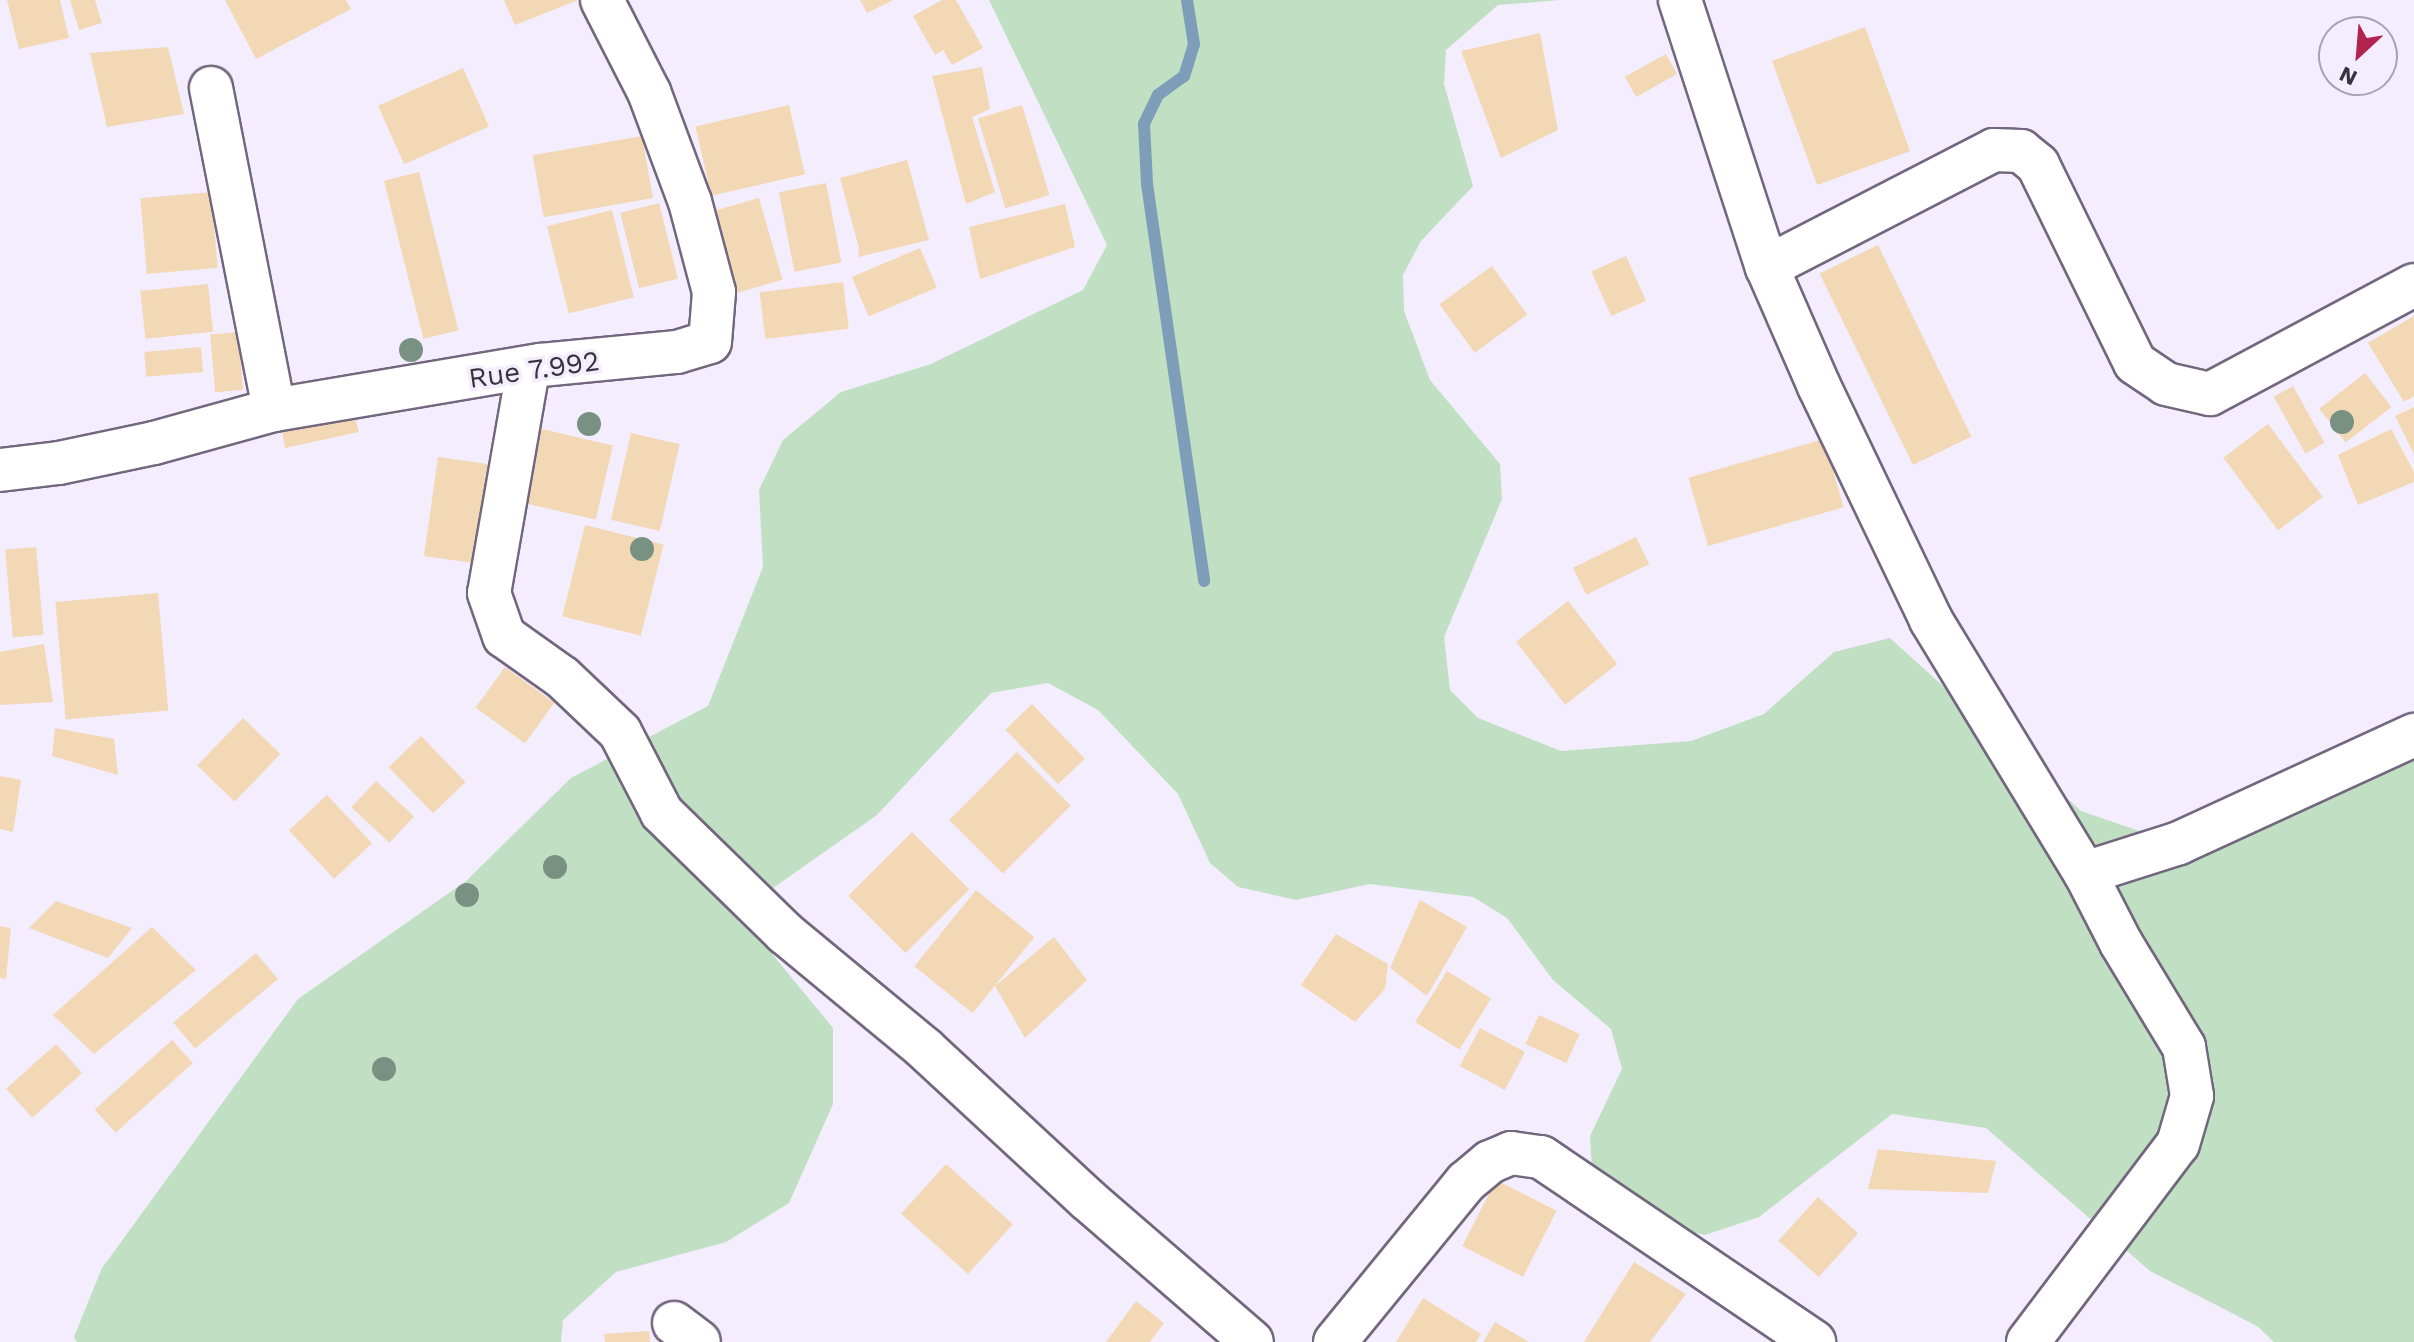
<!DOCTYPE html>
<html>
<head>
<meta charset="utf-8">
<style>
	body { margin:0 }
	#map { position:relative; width:2414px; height:1342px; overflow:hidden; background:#f4edfd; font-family:"Work Sans",sans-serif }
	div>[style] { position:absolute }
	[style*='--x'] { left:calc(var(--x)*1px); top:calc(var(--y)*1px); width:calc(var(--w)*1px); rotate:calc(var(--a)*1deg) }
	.green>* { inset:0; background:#c1e0c3 }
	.stream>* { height:12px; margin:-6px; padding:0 6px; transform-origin:6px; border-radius:6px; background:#7e9db9 }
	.building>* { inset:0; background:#f2d8b5; transform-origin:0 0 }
	.roads { filter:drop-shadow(2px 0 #72677e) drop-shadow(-2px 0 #72677e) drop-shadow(0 2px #72677e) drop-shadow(0 -2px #72677e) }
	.street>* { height:42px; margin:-21px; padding:0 21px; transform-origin:21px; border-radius:21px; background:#fff }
	.trees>* { width:24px; height:24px; margin:-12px; border-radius:50%; background:#799182 }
	span { translate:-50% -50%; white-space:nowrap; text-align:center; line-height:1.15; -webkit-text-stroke:7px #f4edfd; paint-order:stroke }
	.street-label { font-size:28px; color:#37323d }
	.north { position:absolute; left:2318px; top:16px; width:80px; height:80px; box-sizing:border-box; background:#f4edfd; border:2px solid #a8a2b0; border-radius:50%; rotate:206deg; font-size:22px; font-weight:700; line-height:32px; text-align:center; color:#37323d }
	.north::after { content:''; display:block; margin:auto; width:28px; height:36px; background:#b32350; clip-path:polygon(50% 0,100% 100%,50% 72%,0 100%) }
</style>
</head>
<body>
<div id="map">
	<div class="green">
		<i style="clip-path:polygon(989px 0,1560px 0,1498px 5px,1446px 50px,1444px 84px,1473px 186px,1421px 241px,1403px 275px,1404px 311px,1430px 380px,1500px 464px,1502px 499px,1444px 637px,1450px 690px,1478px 718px,1561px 751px,1691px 741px,1764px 714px,1834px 652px,1890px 638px,2081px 811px,2151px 835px,2414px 740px,2414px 1342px,2274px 1342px,2257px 1326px,2150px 1271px,1986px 1128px,1892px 1114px,1759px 1217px,1705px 1235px,1667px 1227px,1592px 1168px,1590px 1136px,1622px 1069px,1611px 1029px,1553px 980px,1507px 918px,1473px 897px,1370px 884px,1296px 900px,1238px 887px,1210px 863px,1178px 794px,1098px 710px,1048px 683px,991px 693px,877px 815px,756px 900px,759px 938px,833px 1028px,833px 1104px,789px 1203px,726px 1242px,616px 1272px,563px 1320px,561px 1342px,77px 1342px,74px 1337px,102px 1268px,298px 999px,466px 881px,571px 778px,708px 706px,763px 567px,759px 490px,783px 440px,841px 392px,931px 364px,1083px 290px,1107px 245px)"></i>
	</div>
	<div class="stream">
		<i style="--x:1187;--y:0;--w:45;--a:81"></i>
		<i style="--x:1194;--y:44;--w:34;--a:107"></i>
		<i style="--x:1184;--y:76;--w:32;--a:144"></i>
		<i style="--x:1158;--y:95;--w:32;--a:116"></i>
		<i style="--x:1144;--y:124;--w:60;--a:87.1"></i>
		<i style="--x:1147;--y:184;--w:401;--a:81.8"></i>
	</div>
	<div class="building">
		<i style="clip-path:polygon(7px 0,60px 0,69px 38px,19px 49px)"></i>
		<i style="clip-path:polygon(70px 0,95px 0,102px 23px,79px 30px)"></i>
		<i style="clip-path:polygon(225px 0,346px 0,351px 9px,256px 59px)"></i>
		<i style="clip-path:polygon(504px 0,578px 0,515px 25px)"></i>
		<i style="clip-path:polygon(860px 0,893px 0,867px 13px)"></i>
		<i style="clip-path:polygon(942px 0,956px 0,983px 48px,952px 65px,943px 50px,935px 55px,913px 16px)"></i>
		<i style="left:1865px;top:27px;width:132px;height:99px;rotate:70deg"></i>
		<i style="clip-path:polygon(1540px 33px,1558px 130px,1501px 158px,1461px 51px)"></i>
		<i style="clip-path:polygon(168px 47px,184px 114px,107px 127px,90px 53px)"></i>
		<i style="left:1666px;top:54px;width:23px;height:47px;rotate:61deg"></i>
		<i style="clip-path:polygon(982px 67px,990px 109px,972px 117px,995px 192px,966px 204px,932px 76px)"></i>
		<i style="left:463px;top:68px;width:64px;height:93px;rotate:66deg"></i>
		<i style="left:789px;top:105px;width:71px;height:96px;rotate:77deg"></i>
		<i style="left:1022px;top:105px;width:94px;height:46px;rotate:73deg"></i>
		<i style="left:642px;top:136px;width:63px;height:111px;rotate:80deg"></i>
		<i style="clip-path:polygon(907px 160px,929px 240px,858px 257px,859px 248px,840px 178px)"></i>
		<i style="left:419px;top:172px;width:163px;height:36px;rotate:76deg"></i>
		<i style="left:826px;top:183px;width:81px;height:48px;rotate:79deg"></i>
		<i style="left:211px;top:192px;width:76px;height:71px;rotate:85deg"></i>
		<i style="left:759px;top:198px;width:85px;height:49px;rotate:74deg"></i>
		<i style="left:659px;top:203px;width:78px;height:40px;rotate:76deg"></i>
		<i style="clip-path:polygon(1065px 204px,1075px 247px,980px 279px,969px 227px)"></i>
		<i style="left:612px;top:210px;width:90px;height:67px;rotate:76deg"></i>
		<i style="left:1878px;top:245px;width:213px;height:65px;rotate:64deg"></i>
		<i style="left:920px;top:248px;width:43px;height:74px;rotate:67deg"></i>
		<i style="left:1626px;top:256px;width:49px;height:38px;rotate:66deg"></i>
		<i style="left:1492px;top:266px;width:60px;height:65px;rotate:54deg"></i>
		<i style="left:843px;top:282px;width:47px;height:84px;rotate:83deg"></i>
		<i style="left:208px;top:284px;width:48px;height:68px;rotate:84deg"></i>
		<i style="clip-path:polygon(2414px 316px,2414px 396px,2404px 402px,2368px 343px)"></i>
		<i style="left:238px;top:332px;width:58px;height:28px;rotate:85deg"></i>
		<i style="left:201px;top:347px;width:25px;height:57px;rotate:85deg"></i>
		<i style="left:2365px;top:373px;width:43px;height:58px;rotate:52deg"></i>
		<i style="left:2293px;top:386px;width:65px;height:22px;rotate:61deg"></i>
		<i style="clip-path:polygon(2414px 407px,2414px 454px,2395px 416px)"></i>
		<i style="clip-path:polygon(354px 415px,359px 432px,285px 448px,281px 425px)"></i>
		<i style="left:2268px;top:424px;width:91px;height:56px;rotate:53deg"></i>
		<i style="left:533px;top:427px;width:82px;height:76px;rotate:13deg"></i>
		<i style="clip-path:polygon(2391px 429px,2414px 472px,2414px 482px,2358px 505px,2338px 455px)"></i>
		<i style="left:631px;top:433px;width:50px;height:89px;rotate:13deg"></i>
		<i style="left:1824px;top:439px;width:71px;height:141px;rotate:74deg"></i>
		<i style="left:438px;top:457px;width:50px;height:100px;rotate:8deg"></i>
		<i style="left:585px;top:525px;width:81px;height:94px;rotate:14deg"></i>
		<i style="left:1636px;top:537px;width:30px;height:70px;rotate:64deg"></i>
		<i style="left:36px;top:547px;width:88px;height:31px;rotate:85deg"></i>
		<i style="left:158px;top:593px;width:118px;height:103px;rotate:85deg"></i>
		<i style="left:1568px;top:601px;width:80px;height:66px;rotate:52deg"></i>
		<i style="clip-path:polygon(44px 644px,53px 702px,0 705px,0 652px)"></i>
		<i style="left:505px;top:667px;width:61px;height:50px;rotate:36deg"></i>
		<i style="left:1032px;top:704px;width:76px;height:37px;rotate:46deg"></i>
		<i style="left:243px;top:718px;width:52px;height:66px;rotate:44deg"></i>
		<i style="clip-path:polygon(55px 728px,114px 739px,118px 775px,52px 756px)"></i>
		<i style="left:421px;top:736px;width:64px;height:45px;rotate:46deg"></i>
		<i style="left:1017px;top:752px;width:76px;height:96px;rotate:45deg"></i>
		<i style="clip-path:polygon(0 776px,21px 780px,13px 832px,0 829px)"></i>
		<i style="left:376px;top:781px;width:52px;height:36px;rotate:43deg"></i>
		<i style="left:327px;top:795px;width:66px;height:52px;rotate:47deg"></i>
		<i style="left:912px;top:832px;width:81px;height:90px;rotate:45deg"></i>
		<i style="left:976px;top:890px;width:75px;height:98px;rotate:39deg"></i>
		<i style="clip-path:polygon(1420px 900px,1467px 927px,1427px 996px,1390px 968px)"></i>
		<i style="clip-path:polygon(56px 901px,132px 928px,108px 958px,29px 928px)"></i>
		<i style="clip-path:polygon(0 926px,11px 928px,6px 979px,0 978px)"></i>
		<i style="clip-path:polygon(152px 927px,196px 970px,94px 1054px,53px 1015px)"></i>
		<i style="clip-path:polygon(1336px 934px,1388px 964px,1385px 989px,1355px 1022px,1301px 985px)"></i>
		<i style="clip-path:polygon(1054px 937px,1087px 980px,1025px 1038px,995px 986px)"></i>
		<i style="left:256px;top:953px;width:34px;height:108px;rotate:50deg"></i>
		<i style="left:1447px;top:971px;width:52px;height:60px;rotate:32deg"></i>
		<i style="left:1539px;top:1015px;width:45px;height:32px;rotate:25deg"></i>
		<i style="left:1480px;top:1028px;width:51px;height:43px;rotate:28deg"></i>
		<i style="left:172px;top:1040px;width:31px;height:104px;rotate:48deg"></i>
		<i style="left:56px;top:1044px;width:39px;height:67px;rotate:48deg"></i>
		<i style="clip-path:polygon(1878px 1149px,1996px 1161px,1988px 1193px,1868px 1189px)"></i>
		<i style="left:946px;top:1164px;width:90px;height:67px;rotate:42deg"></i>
		<i style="left:1496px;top:1180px;width:68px;height:74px;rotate:27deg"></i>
		<i style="left:1818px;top:1197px;width:54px;height:59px;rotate:42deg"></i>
		<i style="clip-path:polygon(1634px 1262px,1686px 1294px,1650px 1342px,1584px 1342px)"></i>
		<i style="clip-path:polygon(1423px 1298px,1481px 1334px,1476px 1342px,1396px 1342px)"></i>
		<i style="clip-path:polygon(1136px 1301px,1164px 1323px,1150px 1342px,1106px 1342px)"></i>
		<i style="clip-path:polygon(1495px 1322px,1529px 1342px,1483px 1342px)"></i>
		<i style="clip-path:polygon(649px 1331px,650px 1342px,605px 1342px,604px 1334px)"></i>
	</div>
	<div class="roads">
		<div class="street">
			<i style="--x:1680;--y:0;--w:281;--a:72"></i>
			<i style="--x:1767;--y:267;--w:130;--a:66.4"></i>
			<i style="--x:1819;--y:386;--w:259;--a:64.4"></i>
			<i style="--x:1931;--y:620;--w:296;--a:58.7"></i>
			<i style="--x:211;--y:88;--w:328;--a:78.9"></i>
			<i style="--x:1767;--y:267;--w:255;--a:-27.3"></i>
			<i style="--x:1994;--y:150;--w:27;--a:2"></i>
			<i style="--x:2021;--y:151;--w:22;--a:39"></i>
			<i style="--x:2038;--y:165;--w:220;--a:63.9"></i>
			<i style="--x:2135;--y:363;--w:37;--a:34"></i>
			<i style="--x:2166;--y:384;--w:45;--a:12.8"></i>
			<i style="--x:2210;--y:394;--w:231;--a:-28.1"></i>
			<i style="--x:528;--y:370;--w:226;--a:99.9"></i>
			<i style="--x:489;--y:593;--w:46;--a:70.8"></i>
			<i style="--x:504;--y:636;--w:71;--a:35.3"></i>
			<i style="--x:562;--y:677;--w:80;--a:43.5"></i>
			<i style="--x:620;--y:732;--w:91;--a:62.6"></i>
			<i style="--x:662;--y:813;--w:172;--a:44.3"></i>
			<i style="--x:785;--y:933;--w:182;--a:39.6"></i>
			<i style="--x:925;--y:1049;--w:221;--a:42.8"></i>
			<i style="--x:1087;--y:1199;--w:218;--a:40.9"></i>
			<i style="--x:0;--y:470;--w:59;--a:-6.8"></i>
			<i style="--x:59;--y:463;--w:97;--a:-11.9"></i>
			<i style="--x:154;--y:443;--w:124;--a:-15.4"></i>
			<i style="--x:274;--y:410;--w:271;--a:-9.6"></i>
			<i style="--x:541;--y:365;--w:137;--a:-5.5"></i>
			<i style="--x:677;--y:352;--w:34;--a:-17"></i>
			<i style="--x:710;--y:342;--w:50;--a:-85.4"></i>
			<i style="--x:714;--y:292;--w:93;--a:-104.9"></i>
			<i style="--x:690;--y:202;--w:117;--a:-110.4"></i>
			<i style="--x:649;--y:92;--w:103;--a:-117.1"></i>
			<i style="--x:674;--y:1323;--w:31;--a:37"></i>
			<i style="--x:1335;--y:1342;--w:207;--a:-50.7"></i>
			<i style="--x:1466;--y:1182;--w:31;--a:-40"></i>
			<i style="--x:1490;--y:1162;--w:23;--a:-23"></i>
			<i style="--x:1511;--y:1153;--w:30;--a:8"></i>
			<i style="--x:1541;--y:1157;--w:330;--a:34.1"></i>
			<i style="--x:2028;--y:1342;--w:248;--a:-52.9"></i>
			<i style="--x:2178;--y:1144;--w:50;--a:-73.7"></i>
			<i style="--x:2192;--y:1096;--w:50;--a:-99.3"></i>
			<i style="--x:2184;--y:1047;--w:122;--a:-121.2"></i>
			<i style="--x:2121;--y:943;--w:79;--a:-117.2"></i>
			<i style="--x:2085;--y:873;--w:99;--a:-17.7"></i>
			<i style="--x:2179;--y:843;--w:259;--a:-24.7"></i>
		</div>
	</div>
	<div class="trees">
		<i style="left:411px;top:350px"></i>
		<i style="left:2342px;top:422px"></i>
		<i style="left:589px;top:424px"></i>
		<i style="left:642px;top:549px"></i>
		<i style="left:555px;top:867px"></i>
		<i style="left:467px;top:895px"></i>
		<i style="left:384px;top:1069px"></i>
	</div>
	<div class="street-label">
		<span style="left:534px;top:370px;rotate:-8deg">Rue 7.992</span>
	</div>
	<div class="north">N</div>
</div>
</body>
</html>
